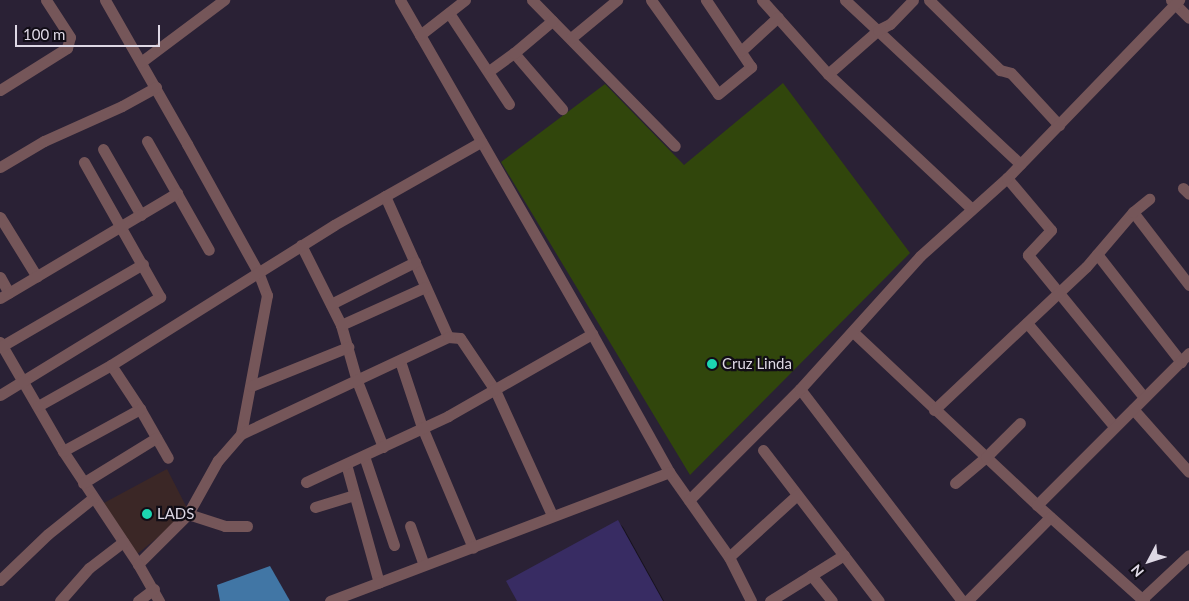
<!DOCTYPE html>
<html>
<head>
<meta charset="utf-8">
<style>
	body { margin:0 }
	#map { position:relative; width:1189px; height:601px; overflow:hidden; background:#2a2135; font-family:Lato,sans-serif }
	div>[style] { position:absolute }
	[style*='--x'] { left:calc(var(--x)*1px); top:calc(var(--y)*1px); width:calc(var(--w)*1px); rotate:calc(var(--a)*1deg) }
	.education>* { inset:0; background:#3b2726 }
	.green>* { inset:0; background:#31460c }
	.water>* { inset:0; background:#4176a5 }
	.shadow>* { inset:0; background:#0007 }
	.building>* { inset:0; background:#382c63 }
	.minor>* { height:11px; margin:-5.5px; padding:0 5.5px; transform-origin:5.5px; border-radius:5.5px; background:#755659 }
	.dots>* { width:14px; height:14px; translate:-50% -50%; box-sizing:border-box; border:2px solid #110d16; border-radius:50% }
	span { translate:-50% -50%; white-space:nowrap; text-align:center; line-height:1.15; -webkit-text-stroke:4.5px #110d16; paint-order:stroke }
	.poi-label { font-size:15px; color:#ded8e5 }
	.left { translate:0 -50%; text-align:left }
	.north { position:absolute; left:1124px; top:536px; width:50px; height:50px; -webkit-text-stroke:4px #110d16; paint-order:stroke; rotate:230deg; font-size:14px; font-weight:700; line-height:20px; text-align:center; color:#ded8e5 }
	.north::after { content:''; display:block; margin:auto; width:18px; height:22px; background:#ded8e5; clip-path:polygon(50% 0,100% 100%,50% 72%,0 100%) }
	.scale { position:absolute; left:15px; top:25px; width:145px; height:22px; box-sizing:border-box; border:2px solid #ded8e5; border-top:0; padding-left:6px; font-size:15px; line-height:18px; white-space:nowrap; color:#ded8e5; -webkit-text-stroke:4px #110d16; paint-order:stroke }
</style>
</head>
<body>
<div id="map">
	<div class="education">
		<i style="clip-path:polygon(167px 469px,189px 512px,136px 555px,102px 504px)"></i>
	</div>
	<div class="green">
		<i style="clip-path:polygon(783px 83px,910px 253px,690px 475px,501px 162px,605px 84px,684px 165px)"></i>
	</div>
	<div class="water">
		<i style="clip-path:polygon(270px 566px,290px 601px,220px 601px,217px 585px)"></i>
	</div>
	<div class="shadow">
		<i style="clip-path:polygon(618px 522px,623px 527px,664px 601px,518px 601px)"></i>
	</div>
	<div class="building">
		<i style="clip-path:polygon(618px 520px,663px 601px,517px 601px,506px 581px)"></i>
	</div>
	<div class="minor">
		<i style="--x:105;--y:0;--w:166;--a:60.3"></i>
		<i style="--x:187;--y:144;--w:146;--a:61"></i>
		<i style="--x:258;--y:272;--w:25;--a:69"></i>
		<i style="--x:267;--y:295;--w:141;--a:100.6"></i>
		<i style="--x:241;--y:434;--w:35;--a:131"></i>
		<i style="--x:218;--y:460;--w:62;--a:119.1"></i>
		<i style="--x:188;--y:514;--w:71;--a:135"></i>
		<i style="--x:400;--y:0;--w:385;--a:60.1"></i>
		<i style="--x:592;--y:334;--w:158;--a:60.8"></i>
		<i style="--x:669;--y:472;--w:104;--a:54.8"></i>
		<i style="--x:729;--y:557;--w:49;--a:63.4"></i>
		<i style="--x:532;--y:0;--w:204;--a:45.6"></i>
		<i style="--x:651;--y:0;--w:115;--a:54.5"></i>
		<i style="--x:718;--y:94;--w:43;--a:-39.3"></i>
		<i style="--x:751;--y:67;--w:81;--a:-123.9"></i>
		<i style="--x:762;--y:0;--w:99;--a:48.3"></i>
		<i style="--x:828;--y:74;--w:197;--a:43.2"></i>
		<i style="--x:845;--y:0;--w:240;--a:43.1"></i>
		<i style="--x:929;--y:0;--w:100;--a:44.6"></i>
		<i style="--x:1000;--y:70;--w:11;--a:15"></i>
		<i style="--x:1011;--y:73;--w:71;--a:47.3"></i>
		<i style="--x:1171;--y:0;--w:25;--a:45"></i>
		<i style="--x:449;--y:13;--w:109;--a:56.6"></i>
		<i style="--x:420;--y:35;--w:57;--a:-37.9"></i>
		<i style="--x:571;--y:38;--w:60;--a:-39.6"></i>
		<i style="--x:741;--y:51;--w:50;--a:-42.6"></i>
		<i style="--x:514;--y:53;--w:74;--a:49.4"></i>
		<i style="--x:141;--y:62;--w:104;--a:-36.8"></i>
		<i style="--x:489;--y:71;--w:31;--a:-36"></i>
		<i style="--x:514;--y:53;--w:50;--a:-40.1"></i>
		<i style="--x:828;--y:74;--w:67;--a:-41.3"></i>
		<i style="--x:878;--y:30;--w:13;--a:-27"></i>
		<i style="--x:890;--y:24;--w:33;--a:-46"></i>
		<i style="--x:0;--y:90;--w:79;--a:-32.1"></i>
		<i style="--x:67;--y:48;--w:11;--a:-75"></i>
		<i style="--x:70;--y:37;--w:44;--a:-123"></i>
		<i style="--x:147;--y:141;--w:125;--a:60.4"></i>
		<i style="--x:103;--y:149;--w:76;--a:60.1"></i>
		<i style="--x:0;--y:167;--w:51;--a:-30.6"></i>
		<i style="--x:44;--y:141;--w:85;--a:-24.2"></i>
		<i style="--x:122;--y:106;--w:39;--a:-29"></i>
		<i style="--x:1007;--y:178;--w:68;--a:49.8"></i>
		<i style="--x:1051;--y:230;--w:34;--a:133"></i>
		<i style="--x:1028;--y:255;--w:183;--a:50.8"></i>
		<i style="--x:1183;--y:188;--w:8;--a:45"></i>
		<i style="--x:385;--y:196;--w:154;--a:65.9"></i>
		<i style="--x:1133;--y:212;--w:92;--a:52.5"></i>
		<i style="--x:0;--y:217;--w:70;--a:58.3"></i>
		<i style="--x:301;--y:245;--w:89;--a:63.4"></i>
		<i style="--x:341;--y:325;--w:58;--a:74.1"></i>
		<i style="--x:357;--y:381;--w:71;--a:68.5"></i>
		<i style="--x:1097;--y:254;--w:137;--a:52.1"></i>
		<i style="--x:0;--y:277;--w:18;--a:61"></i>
		<i style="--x:0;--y:298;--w:206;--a:-30.7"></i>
		<i style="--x:331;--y:304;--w:94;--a:-26.6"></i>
		<i style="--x:1027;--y:323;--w:135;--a:49.8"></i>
		<i style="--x:341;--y:325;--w:92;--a:-24.3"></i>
		<i style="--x:853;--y:332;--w:253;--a:43.2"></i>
		<i style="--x:1037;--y:505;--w:144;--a:41.9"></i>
		<i style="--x:0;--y:342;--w:126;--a:60"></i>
		<i style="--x:63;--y:451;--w:136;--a:56.4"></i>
		<i style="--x:138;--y:564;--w:43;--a:60.4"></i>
		<i style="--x:2;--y:346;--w:163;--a:-30.2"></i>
		<i style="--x:400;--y:361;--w:70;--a:71.6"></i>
		<i style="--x:422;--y:427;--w:131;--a:67.1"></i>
		<i style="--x:111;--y:365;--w:53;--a:56.6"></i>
		<i style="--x:140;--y:409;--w:56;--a:60.3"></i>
		<i style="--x:251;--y:386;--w:105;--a:-21.9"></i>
		<i style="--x:800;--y:389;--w:267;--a:52.6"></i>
		<i style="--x:0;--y:395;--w:188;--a:-31.5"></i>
		<i style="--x:160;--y:297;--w:155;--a:-119.4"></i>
		<i style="--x:38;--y:406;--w:84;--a:-29.3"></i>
		<i style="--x:111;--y:365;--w:263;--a:-32.1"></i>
		<i style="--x:334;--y:225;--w:169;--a:-29.5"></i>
		<i style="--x:1133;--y:409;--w:84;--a:48.4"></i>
		<i style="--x:934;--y:410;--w:209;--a:-43.3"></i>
		<i style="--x:1086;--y:267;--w:72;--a:-49.5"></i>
		<i style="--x:1133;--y:212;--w:21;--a:-39"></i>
		<i style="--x:241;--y:434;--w:229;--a:-25.1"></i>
		<i style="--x:448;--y:337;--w:12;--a:5"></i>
		<i style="--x:460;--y:338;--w:63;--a:56.1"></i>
		<i style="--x:495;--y:390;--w:137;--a:65.5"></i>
		<i style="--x:763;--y:450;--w:190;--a:52.5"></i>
		<i style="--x:63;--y:451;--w:88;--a:-28.6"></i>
		<i style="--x:364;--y:456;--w:94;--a:71.4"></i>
		<i style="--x:346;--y:464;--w:123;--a:74.5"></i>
		<i style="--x:306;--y:482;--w:157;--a:-24.9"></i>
		<i style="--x:448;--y:416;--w:166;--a:-29.7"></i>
		<i style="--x:83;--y:483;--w:86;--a:-31.7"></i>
		<i style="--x:955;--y:483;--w:40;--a:-40"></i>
		<i style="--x:986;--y:457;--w:48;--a:-45"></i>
		<i style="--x:689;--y:500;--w:157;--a:-45"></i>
		<i style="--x:800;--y:389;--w:179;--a:-47.9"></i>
		<i style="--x:920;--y:256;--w:117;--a:-41.9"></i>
		<i style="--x:1007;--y:178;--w:248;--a:-46"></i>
		<i style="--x:1037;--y:505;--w:215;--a:-45"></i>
		<i style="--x:315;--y:507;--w:41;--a:-17.1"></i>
		<i style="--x:188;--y:514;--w:39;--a:18"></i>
		<i style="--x:225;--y:526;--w:22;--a:0"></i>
		<i style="--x:410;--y:526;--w:41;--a:70.3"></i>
		<i style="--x:729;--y:557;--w:92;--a:-42.4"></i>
		<i style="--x:811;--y:575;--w:33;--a:51"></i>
		<i style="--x:0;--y:580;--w:66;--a:-43.8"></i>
		<i style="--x:48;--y:534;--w:58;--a:-38.7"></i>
		<i style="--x:1142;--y:599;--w:64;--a:-43.1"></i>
		<i style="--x:60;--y:601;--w:44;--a:-48.7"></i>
		<i style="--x:89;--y:568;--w:43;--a:-37.4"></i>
		<i style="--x:138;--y:601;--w:20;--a:-37"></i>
		<i style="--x:330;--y:601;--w:363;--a:-20.8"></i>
		<i style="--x:770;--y:601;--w:87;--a:-31.9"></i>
		<i style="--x:967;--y:601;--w:118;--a:-45.3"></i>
	</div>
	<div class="dots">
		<i style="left:712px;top:364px;background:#1cd5b1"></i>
		<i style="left:147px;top:514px;background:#1cd5b1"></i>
	</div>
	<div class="poi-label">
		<span class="left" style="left:722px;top:364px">Cruz Linda</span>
		<span class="left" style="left:157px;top:514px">LADS</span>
	</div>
	<div class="north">N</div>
	<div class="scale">100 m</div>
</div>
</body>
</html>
